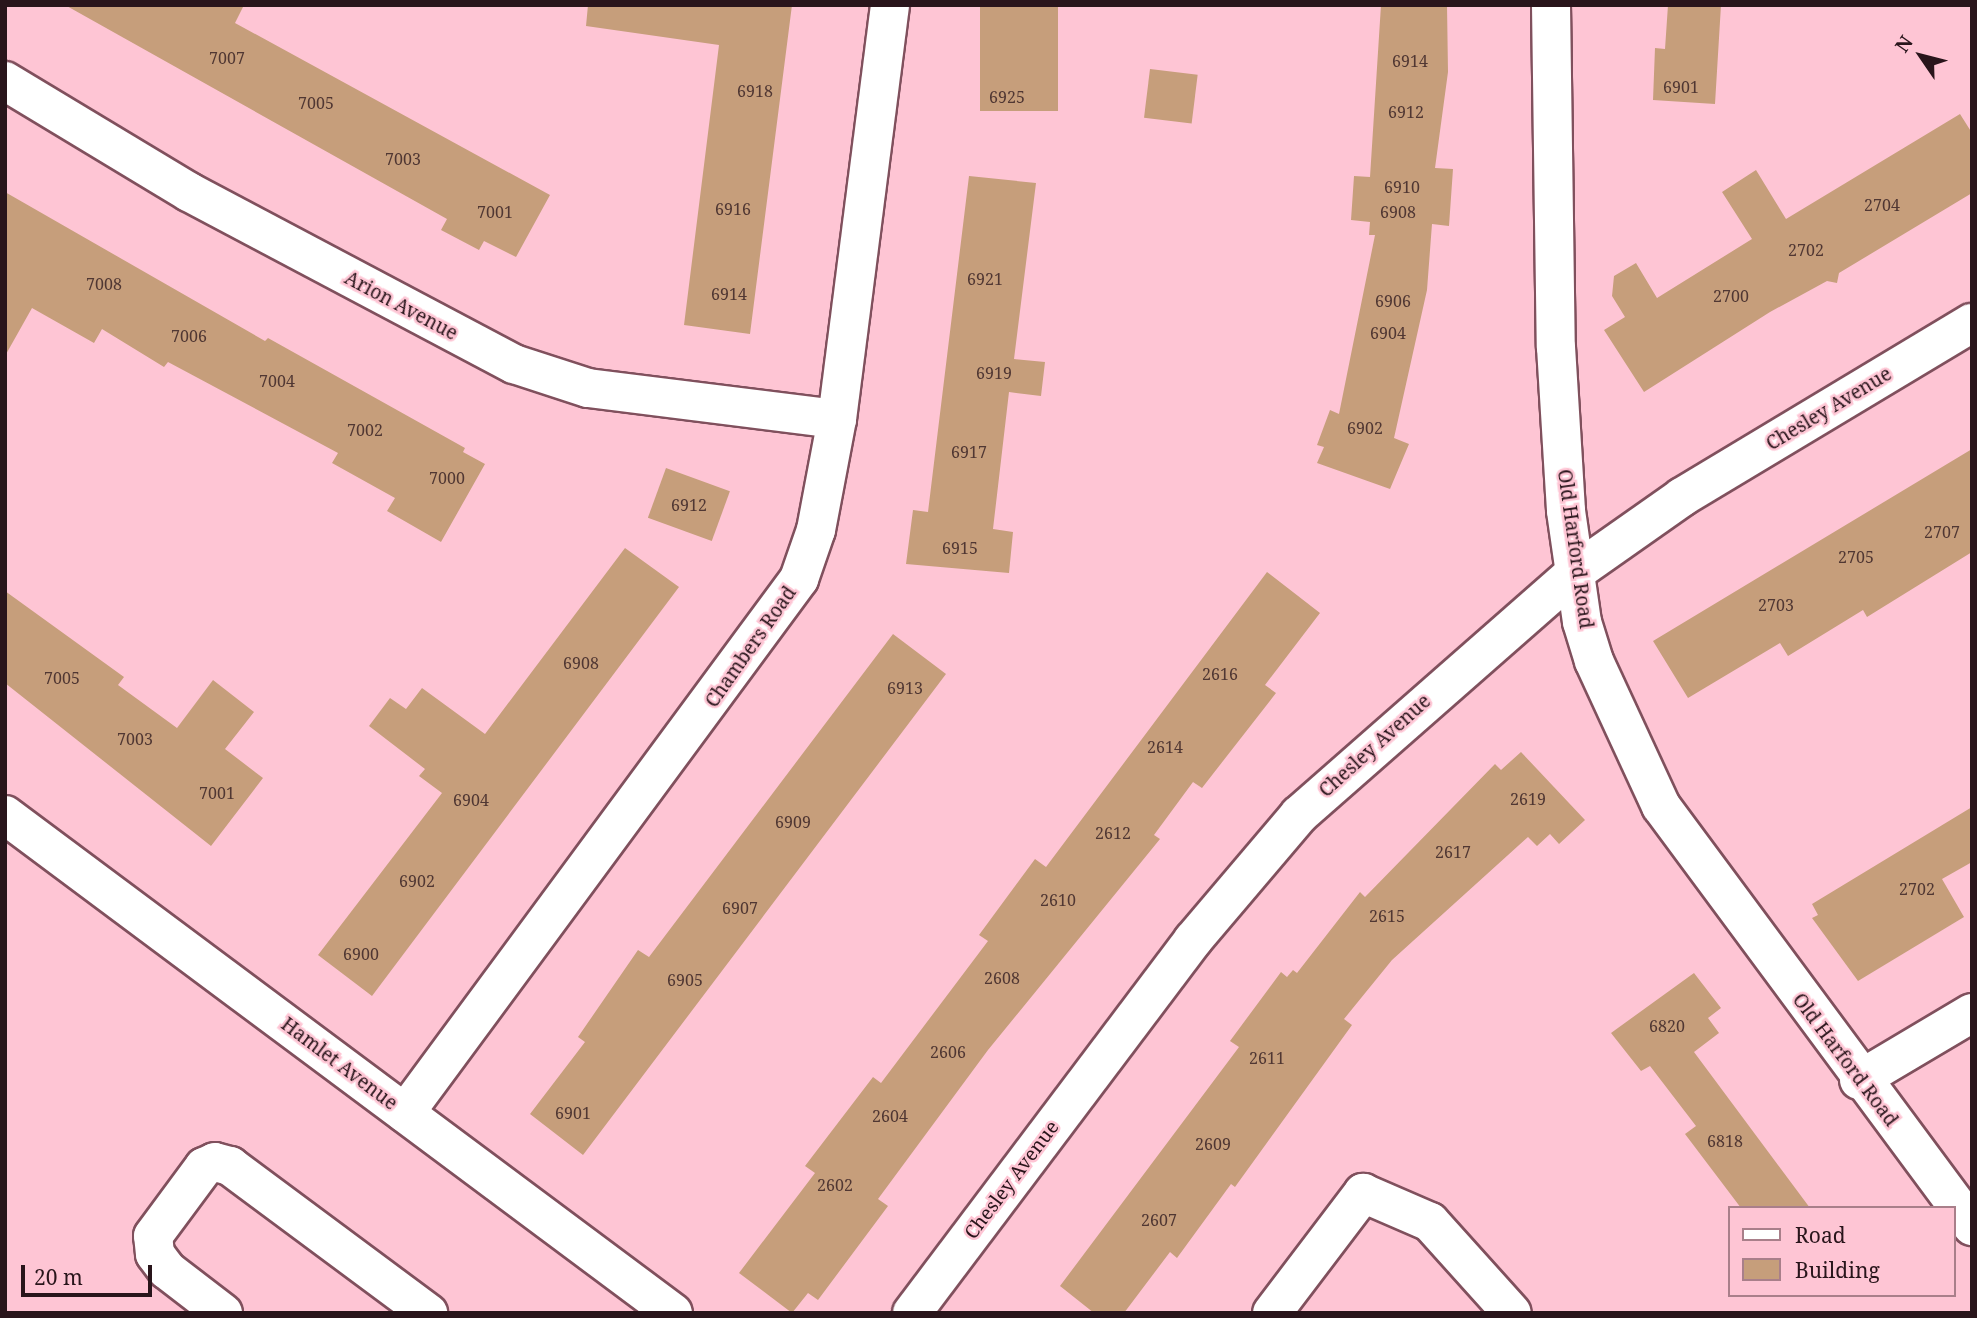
<!DOCTYPE html>
<html>
<head>
<meta charset="utf-8">
<style>
	body { margin:0 }
	#map { position:relative; width:1977px; height:1318px; overflow:hidden; background:#fec5d4; font-family:"Noto Serif",serif }
	div>[style] { position:absolute }
	[style*='--x'] { left:calc(var(--x)*1px); top:calc(var(--y)*1px); width:calc(var(--w)*1px); rotate:calc(var(--a)*1deg) }
	.building>* { inset:0; background:#c69e7b; transform-origin:0 0 }
	.roads { filter:drop-shadow(2px 0 #80505d) drop-shadow(-2px 0 #80505d) drop-shadow(0 2px #80505d) drop-shadow(0 -2px #80505d) }
	.minor>* { height:38px; margin:-19px; padding:0 19px; transform-origin:19px; border-radius:19px; background:#fff }
	span { translate:-50% -50%; white-space:nowrap; text-align:center; line-height:1.15; -webkit-text-stroke:5px #fec5d4; paint-order:stroke }
	.number-label { font-size:16px; color:#503733 }
	.number-label span { -webkit-text-stroke-width:0 }
	.street-label { font-size:19px; color:#29151b }
	.frame { position:absolute; inset:0; border:7px solid #29151b; pointer-events:none }
	.legend { position:absolute; left:1728px; top:1206px; width:228px; height:91px; box-sizing:border-box; background:#fec5d4; border:2px solid #a97f8a; margin:0; padding:9px 12px; list-style:none; font-size:21px; color:#29151b }
	.legend li { display:flex; align-items:center; gap:14px; height:35px }
	.legend b { width:35px; border:2px solid #a97f8a }
	.north { position:absolute; left:1886px; top:21px; width:70px; height:70px; -webkit-text-stroke:5px #fec5d4; paint-order:stroke; rotate:305deg; font-size:19px; font-weight:700; line-height:28px; text-align:center; color:#29151b }
	.north::after { content:''; display:block; margin:auto; width:24px; height:32px; background:#29151b; clip-path:polygon(50% 0,100% 100%,50% 72%,0 100%) }
	.scale { position:absolute; left:21px; top:1265px; width:131px; height:32px; box-sizing:border-box; border:4px solid #29151b; border-top:0; padding-left:9px; font-size:21px; line-height:24px; white-space:nowrap; color:#29151b; -webkit-text-stroke:5px #fec5d4; paint-order:stroke }
</style>
</head>
<body>
<div id="map">
	<div class="building">
		<i style="clip-path:polygon(65px 5px,244px 5px,235px 23px,550px 195px,516px 257px,484px 241px,479px 250px,441px 230px,447px 219px)"></i>
		<i style="clip-path:polygon(588px 5px,792px 5px,750px 334px,684px 325px,719px 45px,586px 26px)"></i>
		<i style="left:980px;top:5px;width:78px;height:106px"></i>
		<i style="clip-path:polygon(1381px 5px,1447px 5px,1448px 72px,1435px 168px,1453px 169px,1449px 226px,1432px 224px,1427px 290px,1394px 438px,1409px 444px,1390px 489px,1317px 463px,1324px 447px,1317px 445px,1330px 410px,1339px 414px,1375px 235px,1369px 235px,1370px 222px,1351px 220px,1354px 176px,1370px 177px)"></i>
		<i style="clip-path:polygon(1668px 5px,1721px 5px,1715px 104px,1653px 100px,1655px 48px,1665px 49px)"></i>
		<i style="left:1150px;top:69px;width:48px;height:49px;rotate:7deg"></i>
		<i style="clip-path:polygon(1960px 114px,1972px 133px,1972px 193px,1839px 273px,1837px 283px,1827px 281px,1770px 312px,1644px 392px,1604px 330px,1625px 317px,1612px 296px,1614px 276px,1636px 263px,1657px 298px,1752px 239px,1722px 192px,1756px 170px,1786px 219px)"></i>
		<i style="clip-path:polygon(969px 176px,1036px 183px,1014px 359px,1045px 362px,1041px 396px,1009px 392px,993px 529px,1013px 532px,1009px 573px,906px 564px,913px 510px,928px 512px)"></i>
		<i style="clip-path:polygon(5px 192px,265px 341px,268px 338px,465px 448px,463px 452px,485px 464px,441px 542px,387px 511px,395px 498px,332px 463px,338px 453px,168px 362px,164px 367px,102px 329px,94px 343px,32px 308px,5px 356px)"></i>
		<i style="clip-path:polygon(1972px 449px,1972px 552px,1867px 617px,1863px 610px,1788px 656px,1780px 643px,1688px 698px,1653px 641px)"></i>
		<i style="left:666px;top:468px;width:68px;height:53px;rotate:20deg"></i>
		<i style="clip-path:polygon(625px 548px,679px 587px,372px 996px,318px 955px,442px 793px,419px 776px,425px 769px,369px 726px,390px 698px,406px 709px,422px 688px,485px 734px)"></i>
		<i style="clip-path:polygon(1267px 572px,1320px 613px,1265px 685px,1276px 693px,1202px 788px,1193px 782px,1154px 835px,1160px 839px,988px 1050px,878px 1199px,888px 1206px,818px 1300px,808px 1293px,792px 1313px,739px 1273px,815px 1173px,805px 1166px,873px 1077px,881px 1083px,988px 941px,979px 935px,1035px 859px,1046px 867px)"></i>
		<i style="clip-path:polygon(5px 591px,124px 677px,118px 685px,177px 728px,213px 680px,254px 712px,225px 749px,263px 778px,211px 846px,5px 683px)"></i>
		<i style="clip-path:polygon(893px 634px,946px 674px,583px 1155px,530px 1114px,585px 1042px,578px 1037px,638px 950px,649px 957px)"></i>
		<i style="clip-path:polygon(1521px 752px,1585px 820px,1559px 844px,1550px 834px,1537px 846px,1528px 837px,1392px 960px,1344px 1019px,1352px 1025px,1235px 1187px,1231px 1184px,1177px 1258px,1170px 1252px,1124px 1313px,1094px 1313px,1060px 1286px,1239px 1047px,1230px 1041px,1281px 972px,1287px 977px,1293px 970px,1297px 973px,1360px 892px,1365px 897px,1495px 764px,1501px 770px)"></i>
		<i style="clip-path:polygon(1972px 807px,1972px 862px,1942px 879px,1964px 917px,1858px 981px,1812px 918px,1818px 915px,1812px 904px)"></i>
		<i style="clip-path:polygon(1694px 973px,1721px 1008px,1708px 1018px,1719px 1033px,1694px 1052px,1810px 1208px,1741px 1208px,1685px 1134px,1696px 1126px,1650px 1066px,1641px 1071px,1611px 1033px)"></i>
	</div>
	<div class="roads">
		<div class="minor">
			<i style="--x:1551;--y:5;--w:342;--a:89.2"></i>
			<i style="--x:1556;--y:347;--w:164;--a:86.5"></i>
			<i style="--x:1566;--y:511;--w:112;--a:81.8"></i>
			<i style="--x:1582;--y:622;--w:41;--a:72.9"></i>
			<i style="--x:1594;--y:661;--w:160;--a:65.2"></i>
			<i style="--x:1661;--y:806;--w:523;--a:53.48"></i>
			<i style="--x:5;--y:81;--w:215;--a:31.1"></i>
			<i style="--x:189;--y:192;--w:368;--a:27.9"></i>
			<i style="--x:514;--y:364;--w:78;--a:18"></i>
			<i style="--x:588;--y:388;--w:251;--a:7.1"></i>
			<i style="--x:5;--y:815;--w:833;--a:36.7"></i>
			<i style="--x:1859;--y:1080;--w:131;--a:-30.7"></i>
			<i style="--x:405;--y:1113;--w:664;--a:-53.58"></i>
			<i style="--x:799;--y:579;--w:52;--a:-70.9"></i>
			<i style="--x:816;--y:530;--w:113;--a:-79.3"></i>
			<i style="--x:837;--y:419;--w:417;--a:-82.7"></i>
			<i style="--x:223;--y:1313;--w:71;--a:-142.5"></i>
			<i style="--x:167;--y:1270;--w:20;--a:-127"></i>
			<i style="--x:155;--y:1254;--w:18;--a:-96"></i>
			<i style="--x:153;--y:1236;--w:86;--a:-53.5"></i>
			<i style="--x:204;--y:1167;--w:12;--a:-24"></i>
			<i style="--x:215;--y:1162;--w:16;--a:15"></i>
			<i style="--x:230;--y:1166;--w:247;--a:36.6"></i>
			<i style="--x:912;--y:1313;--w:467;--a:-53"></i>
			<i style="--x:1193;--y:940;--w:164;--a:-49.7"></i>
			<i style="--x:1299;--y:815;--w:366;--a:-41.3"></i>
			<i style="--x:1574;--y:573;--w:132;--a:-35.1"></i>
			<i style="--x:1682;--y:497;--w:338;--a:-31"></i>
			<i style="--x:1272;--y:1313;--w:151;--a:-52.8"></i>
			<i style="--x:1363;--y:1193;--w:73;--a:23.4"></i>
			<i style="--x:1430;--y:1222;--w:122;--a:48"></i>
		</div>
	</div>
	<div class="number-label">
		<span style="left:227px;top:58px">7007</span>
		<span style="left:1410px;top:61px">6914</span>
		<span style="left:1681px;top:87px">6901</span>
		<span style="left:755px;top:91px">6918</span>
		<span style="left:1007px;top:97px">6925</span>
		<span style="left:316px;top:103px">7005</span>
		<span style="left:1406px;top:112px">6912</span>
		<span style="left:403px;top:159px">7003</span>
		<span style="left:1402px;top:187px">6910</span>
		<span style="left:1882px;top:205px">2704</span>
		<span style="left:733px;top:209px">6916</span>
		<span style="left:495px;top:212px">7001</span>
		<span style="left:1398px;top:212px">6908</span>
		<span style="left:1806px;top:250px">2702</span>
		<span style="left:985px;top:279px">6921</span>
		<span style="left:104px;top:284px">7008</span>
		<span style="left:729px;top:294px">6914</span>
		<span style="left:1731px;top:296px">2700</span>
		<span style="left:1393px;top:301px">6906</span>
		<span style="left:1388px;top:333px">6904</span>
		<span style="left:189px;top:336px">7006</span>
		<span style="left:994px;top:373px">6919</span>
		<span style="left:277px;top:381px">7004</span>
		<span style="left:1365px;top:428px">6902</span>
		<span style="left:365px;top:430px">7002</span>
		<span style="left:969px;top:452px">6917</span>
		<span style="left:447px;top:478px">7000</span>
		<span style="left:689px;top:505px">6912</span>
		<span style="left:1942px;top:532px">2707</span>
		<span style="left:960px;top:548px">6915</span>
		<span style="left:1856px;top:557px">2705</span>
		<span style="left:1776px;top:605px">2703</span>
		<span style="left:581px;top:663px">6908</span>
		<span style="left:1220px;top:674px">2616</span>
		<span style="left:62px;top:678px">7005</span>
		<span style="left:905px;top:688px">6913</span>
		<span style="left:135px;top:739px">7003</span>
		<span style="left:1165px;top:747px">2614</span>
		<span style="left:217px;top:793px">7001</span>
		<span style="left:1528px;top:799px">2619</span>
		<span style="left:471px;top:800px">6904</span>
		<span style="left:793px;top:822px">6909</span>
		<span style="left:1113px;top:833px">2612</span>
		<span style="left:1453px;top:852px">2617</span>
		<span style="left:417px;top:881px">6902</span>
		<span style="left:1917px;top:889px">2702</span>
		<span style="left:1058px;top:900px">2610</span>
		<span style="left:740px;top:908px">6907</span>
		<span style="left:1387px;top:916px">2615</span>
		<span style="left:361px;top:954px">6900</span>
		<span style="left:1002px;top:978px">2608</span>
		<span style="left:685px;top:980px">6905</span>
		<span style="left:1667px;top:1026px">6820</span>
		<span style="left:948px;top:1052px">2606</span>
		<span style="left:1267px;top:1058px">2611</span>
		<span style="left:573px;top:1113px">6901</span>
		<span style="left:890px;top:1116px">2604</span>
		<span style="left:1725px;top:1141px">6818</span>
		<span style="left:1213px;top:1144px">2609</span>
		<span style="left:835px;top:1185px">2602</span>
		<span style="left:1159px;top:1220px">2607</span>
	</div>
	<div class="street-label">
		<span style="left:401px;top:306px;rotate:28deg">Arion Avenue</span>
		<span style="left:1829px;top:409px;rotate:-31deg">Chesley Avenue</span>
		<span style="left:1575px;top:549px;rotate:82deg">Old Harford Road</span>
		<span style="left:751px;top:647px;rotate:-55deg">Chambers Road</span>
		<span style="left:1375px;top:746px;rotate:-42deg">Chesley Avenue</span>
		<span style="left:1845px;top:1060px;rotate:53deg">Old Harford Road</span>
		<span style="left:339px;top:1064px;rotate:37deg">Hamlet Avenue</span>
		<span style="left:1012px;top:1180px;rotate:-53deg">Chesley Avenue</span>
	</div>
	<div class="frame"></div>
	<ul class="legend">
	<li><b style="height:9px;background:#fff"></b>Road</li>
	<li><b style="height:19px;background:#c69e7b"></b>Building</li>
	</ul>
	<div class="north">N</div>
	<div class="scale">20 m</div>
</div>
</body>
</html>
